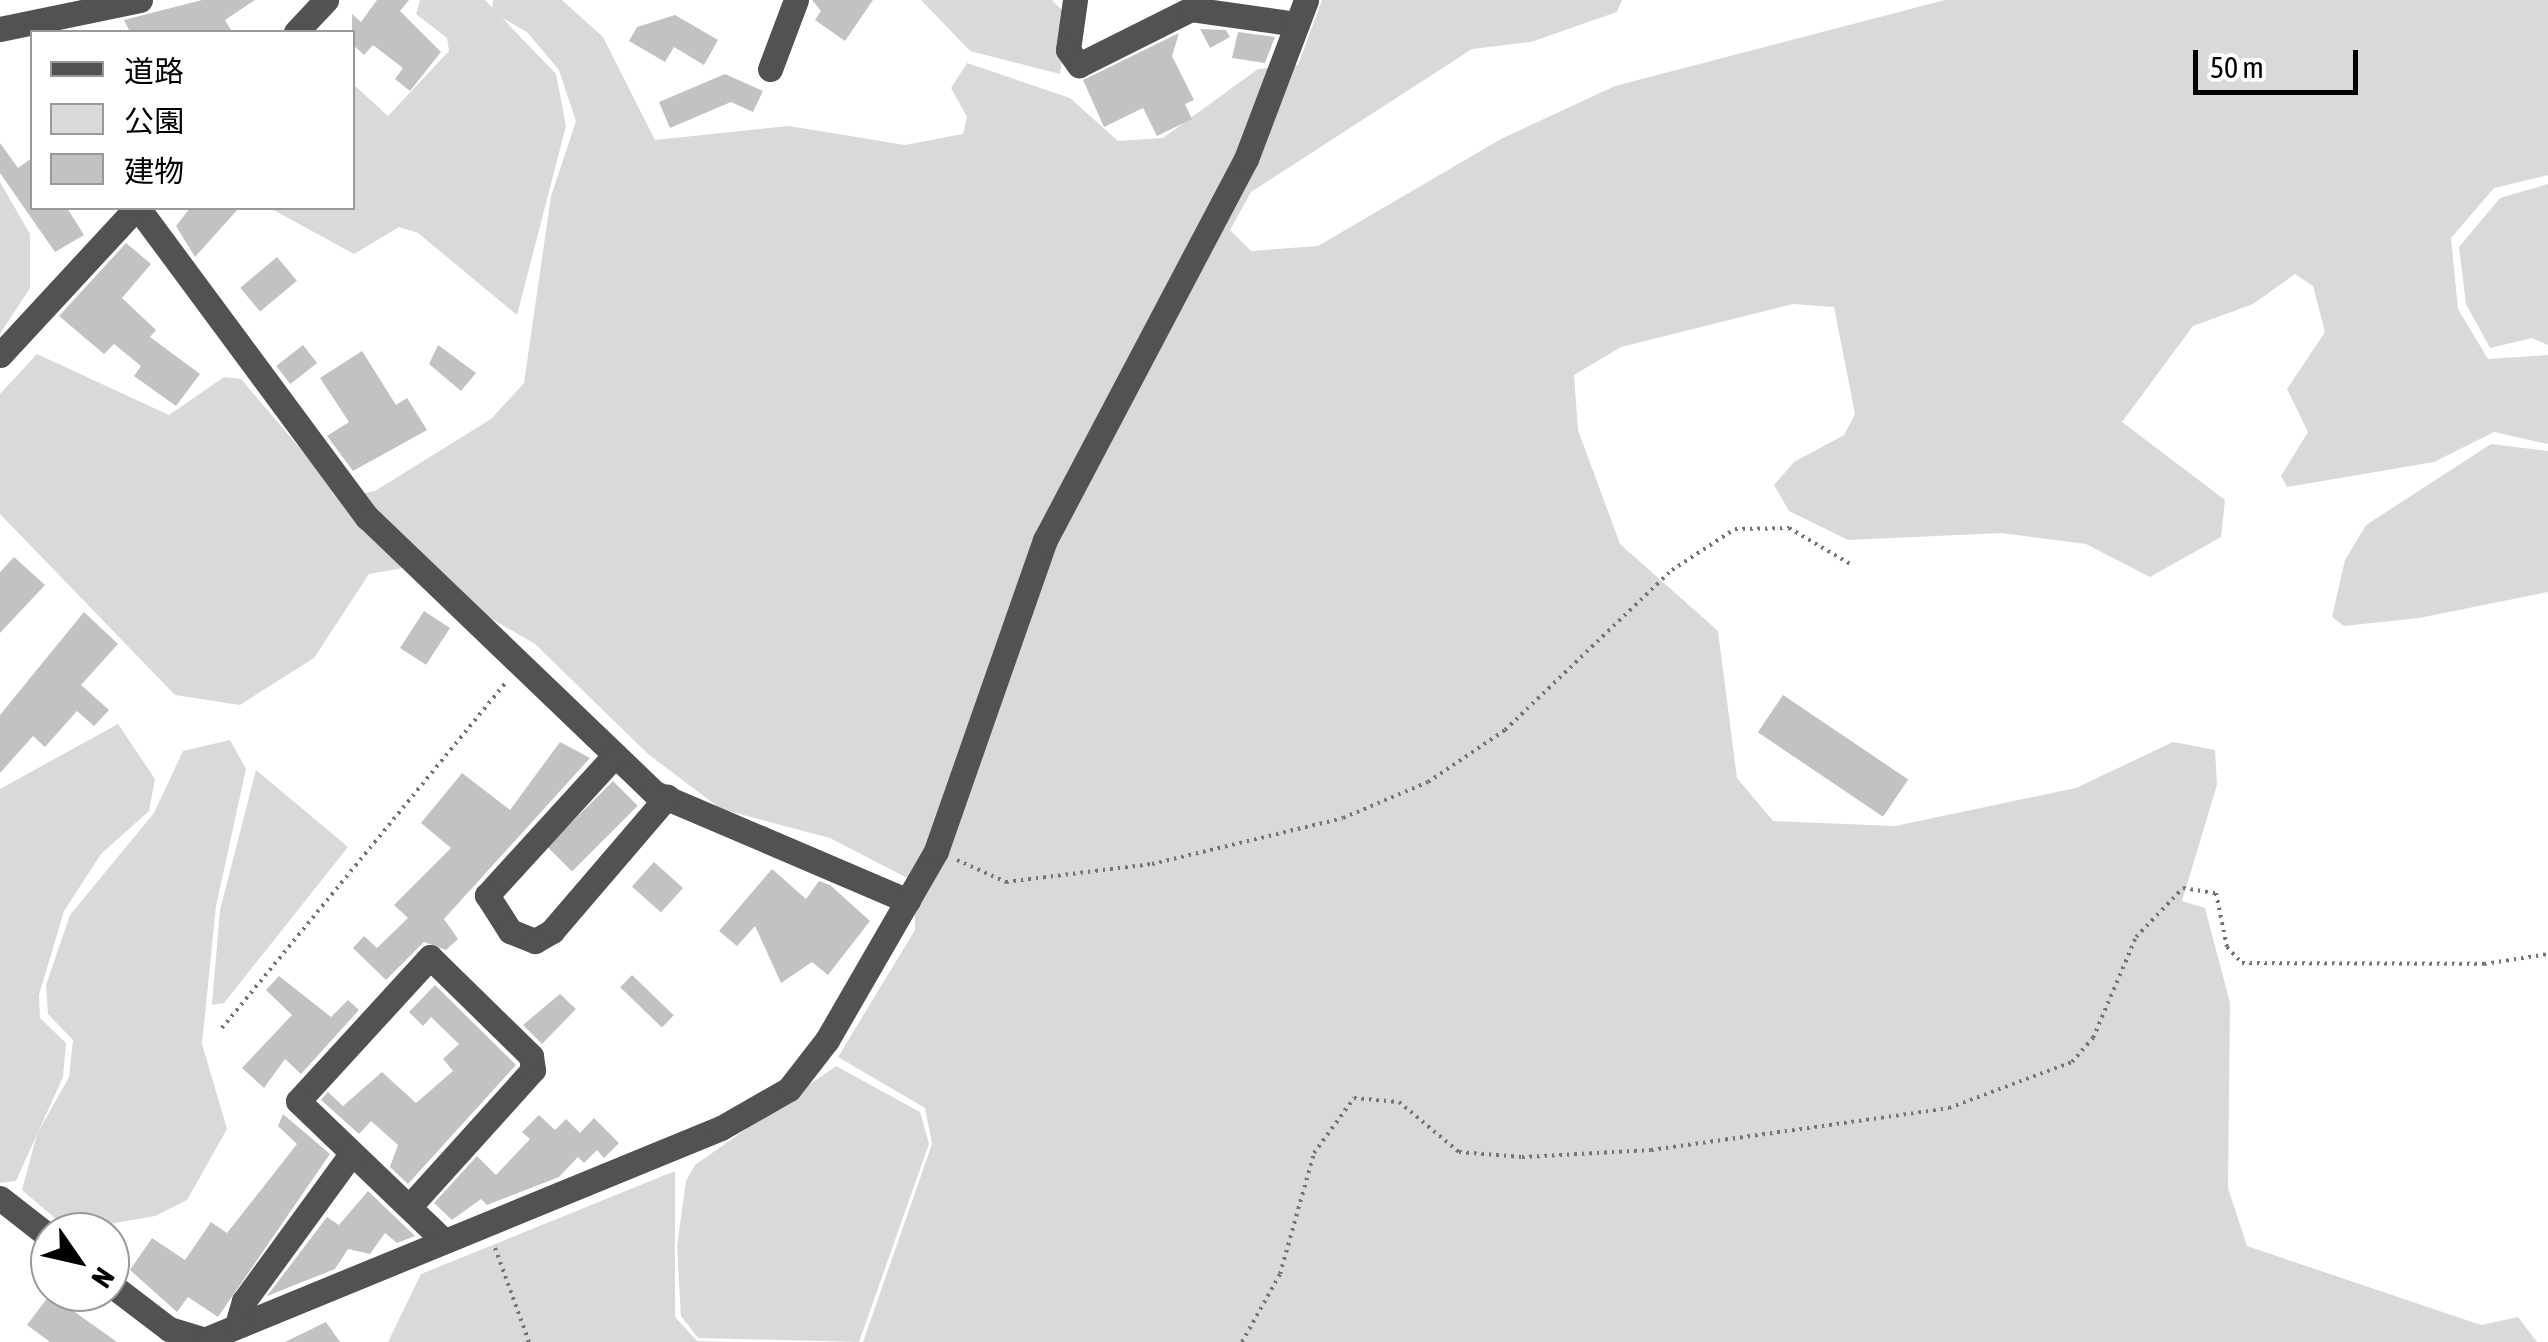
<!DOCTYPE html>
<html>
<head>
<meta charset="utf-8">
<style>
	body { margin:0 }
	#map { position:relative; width:2548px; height:1342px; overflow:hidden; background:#fff; font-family:"Asap Condensed","Noto Sans JP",sans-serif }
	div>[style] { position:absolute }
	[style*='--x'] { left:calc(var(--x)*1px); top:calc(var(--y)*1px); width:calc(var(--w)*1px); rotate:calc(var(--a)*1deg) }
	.green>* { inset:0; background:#d9d9d9 }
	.building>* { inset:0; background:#c2c2c2; transform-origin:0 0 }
	.path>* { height:4px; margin-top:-2px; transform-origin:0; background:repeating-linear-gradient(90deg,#747474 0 2.5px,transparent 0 7.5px) }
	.minor>* { height:25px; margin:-12.5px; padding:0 12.5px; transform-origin:12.5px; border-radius:12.5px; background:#525252 }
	span { translate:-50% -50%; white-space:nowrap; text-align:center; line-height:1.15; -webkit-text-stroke:9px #fff; paint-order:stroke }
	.legend { position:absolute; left:30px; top:30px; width:325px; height:180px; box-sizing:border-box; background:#fff; border:2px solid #999; margin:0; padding:12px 18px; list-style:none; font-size:30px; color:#000 }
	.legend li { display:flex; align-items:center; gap:20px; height:50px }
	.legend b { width:50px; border:2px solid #999 }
	.north { position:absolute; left:30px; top:1212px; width:100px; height:100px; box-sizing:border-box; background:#fff; border:2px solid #999; border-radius:50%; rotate:124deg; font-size:28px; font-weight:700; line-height:40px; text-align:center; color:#000 }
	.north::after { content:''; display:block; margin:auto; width:35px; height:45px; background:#000; clip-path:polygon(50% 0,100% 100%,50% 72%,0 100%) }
	.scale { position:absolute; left:2193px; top:50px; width:165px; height:45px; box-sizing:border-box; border:5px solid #000; border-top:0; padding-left:12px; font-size:30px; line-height:35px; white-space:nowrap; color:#000; -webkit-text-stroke:8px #fff; paint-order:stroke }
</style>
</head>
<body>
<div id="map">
	<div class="green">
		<i style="clip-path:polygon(420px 0,485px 0,556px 74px,566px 126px,517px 315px,418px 233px,399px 227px,354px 254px,270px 208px,352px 208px,353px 84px,388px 116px,449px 51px,447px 38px,416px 14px)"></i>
		<i style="clip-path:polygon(493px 0,562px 0,603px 37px,655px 140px,789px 126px,905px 145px,963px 134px,967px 117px,951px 88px,967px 63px,1070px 98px,1118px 141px,1163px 138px,1258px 69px,1298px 65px,1322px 0,1622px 0,1617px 12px,1531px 42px,1472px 49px,1251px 192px,1230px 230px,1251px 251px,1318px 246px,1501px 139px,1615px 86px,1945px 0,2548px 0,2548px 175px,2494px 188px,2451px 238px,2458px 309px,2488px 359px,2548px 355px,2548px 444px,2494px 432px,2434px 462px,2287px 487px,2281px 476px,2308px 432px,2287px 389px,2325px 332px,2313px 286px,2295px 274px,2253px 304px,2193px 326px,2122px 422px,2225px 500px,2221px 537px,2150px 577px,2086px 544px,2002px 533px,1848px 540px,1789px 511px,1774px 485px,1794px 462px,1844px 435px,1855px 414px,1834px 307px,1793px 304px,1621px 347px,1574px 375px,1578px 430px,1620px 544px,1718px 631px,1737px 778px,1773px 821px,1895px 826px,2076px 788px,2173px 742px,2215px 750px,2217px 785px,2182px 901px,2205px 908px,2230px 1003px,2228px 1188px,2247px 1246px,2481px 1325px,2518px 1317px,2537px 1342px,863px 1342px,932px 1144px,925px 1108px,838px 1057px,915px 930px,915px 882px,830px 838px,721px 809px,648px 754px,535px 644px,404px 568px,369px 574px,314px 658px,240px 705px,175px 695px,0 514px,0 394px,37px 354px,169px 415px,224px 377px,241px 379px,341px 497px,375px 491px,491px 419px,524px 383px,551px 196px,576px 121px,559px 70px,527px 32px,492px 12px)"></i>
		<i style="clip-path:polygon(921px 0,1052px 0,1068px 16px,1060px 74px,970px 51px)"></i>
		<i style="clip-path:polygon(0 182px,30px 234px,30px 288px,0 334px)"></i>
		<i style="clip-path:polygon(2548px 184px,2548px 345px,2532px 338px,2490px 348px,2466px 304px,2459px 247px,2500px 198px)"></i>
		<i style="clip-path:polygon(2491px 444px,2548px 451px,2548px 592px,2419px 618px,2344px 626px,2332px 617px,2345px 560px,2366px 525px)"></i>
		<i style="clip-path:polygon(118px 724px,155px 779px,149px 811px,101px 854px,64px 911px,39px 995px,40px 1018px,66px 1043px,63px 1077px,16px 1181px,0 1183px,0 789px)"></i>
		<i style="clip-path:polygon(230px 740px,246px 769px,216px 906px,202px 1044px,227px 1129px,187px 1200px,155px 1216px,70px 1231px,22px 1190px,37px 1134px,69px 1077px,73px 1040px,48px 1014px,46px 985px,70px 915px,154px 813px,183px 751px)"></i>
		<i style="clip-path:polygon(256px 770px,348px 847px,224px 1003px,212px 1005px,220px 910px)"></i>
		<i style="clip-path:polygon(836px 1066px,920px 1112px,929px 1144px,859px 1342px,698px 1338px,681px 1316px,677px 1246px,686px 1181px,695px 1165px)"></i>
		<i style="clip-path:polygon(675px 1171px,675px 1317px,697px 1341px,744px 1342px,388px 1342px,421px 1274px)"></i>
	</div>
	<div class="building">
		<i style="clip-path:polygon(202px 0,255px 0,225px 20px,232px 32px,130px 32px,124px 20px)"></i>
		<i style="clip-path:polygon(377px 0,409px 0,400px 11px,441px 52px,410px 91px,395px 79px,403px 68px,373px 45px,364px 55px,352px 44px,352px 14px,361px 22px)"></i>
		<i style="clip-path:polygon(812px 0,873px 0,845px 41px,815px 20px,821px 11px)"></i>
		<i style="clip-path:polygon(675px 15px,718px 40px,704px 65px,674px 47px,665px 62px,629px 41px,637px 27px)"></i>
		<i style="clip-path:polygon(1200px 29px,1226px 30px,1230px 37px,1210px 48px)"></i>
		<i style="clip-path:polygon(1238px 32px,1275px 37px,1265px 63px,1232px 58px)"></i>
		<i style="clip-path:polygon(1179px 33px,1172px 56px,1194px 100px,1185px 104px,1192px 119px,1157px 136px,1143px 108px,1104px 127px,1083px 80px)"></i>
		<i style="clip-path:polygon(725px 74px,763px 91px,753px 112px,731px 102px,670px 128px,659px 102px)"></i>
		<i style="clip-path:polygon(0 143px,18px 168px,32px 158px,32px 208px,67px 208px,84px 235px,55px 252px,0 173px)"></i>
		<i style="clip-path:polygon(190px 208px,239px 208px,195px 257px,176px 226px)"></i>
		<i style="clip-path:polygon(126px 243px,151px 264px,122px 298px,156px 330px,150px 337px,200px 374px,176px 406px,134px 376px,141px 366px,114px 344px,104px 354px,59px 316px)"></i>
		<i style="left:277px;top:257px;width:31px;height:48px;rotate:50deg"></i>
		<i style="left:303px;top:345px;width:23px;height:34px;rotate:52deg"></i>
		<i style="clip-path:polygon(438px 345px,476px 373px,461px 391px,429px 364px)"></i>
		<i style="clip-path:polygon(362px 351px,396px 405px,407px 398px,427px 430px,353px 471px,327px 436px,349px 422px,320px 378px)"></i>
		<i style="clip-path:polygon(14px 557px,45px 585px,0 633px,0 572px)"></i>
		<i style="left:424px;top:611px;width:31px;height:44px;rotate:33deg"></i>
		<i style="clip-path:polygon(84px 612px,118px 644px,81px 685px,109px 710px,94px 726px,77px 711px,45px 747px,33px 736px,0 773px,0 715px)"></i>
		<i style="left:1783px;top:695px;width:151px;height:45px;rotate:34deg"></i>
		<i style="clip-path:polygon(560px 742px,590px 758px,444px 919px,458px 939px,446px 950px,424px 942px,386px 980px,353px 948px,364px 936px,377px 948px,408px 918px,394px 905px,451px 848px,421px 823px,462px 773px,510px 810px)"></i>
		<i style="left:613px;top:781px;width:35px;height:93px;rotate:45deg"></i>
		<i style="left:654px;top:862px;width:39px;height:33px;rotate:42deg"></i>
		<i style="clip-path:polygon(772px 869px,806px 899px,819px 881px,830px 885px,870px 921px,828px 975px,812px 962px,781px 983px,755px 926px,737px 946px,719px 931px)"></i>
		<i style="left:632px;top:975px;width:58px;height:17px;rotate:44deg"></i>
		<i style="clip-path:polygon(279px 976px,331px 1017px,348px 1000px,359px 1010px,301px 1074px,285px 1059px,264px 1088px,242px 1068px,292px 1015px,266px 990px)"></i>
		<i style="clip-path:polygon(435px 985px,516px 1065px,408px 1184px,390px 1167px,398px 1145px,371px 1121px,359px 1134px,321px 1100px,328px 1092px,343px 1106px,382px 1072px,416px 1103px,453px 1071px,443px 1059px,459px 1044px,431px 1017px,423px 1026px,409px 1012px)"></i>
		<i style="clip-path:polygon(560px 994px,576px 1009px,542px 1044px,523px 1025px)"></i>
		<i style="clip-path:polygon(283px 1114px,330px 1154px,218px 1317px,188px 1297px,177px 1312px,130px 1270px,152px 1238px,185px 1260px,211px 1222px,227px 1233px,297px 1144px,278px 1126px)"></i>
		<i style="clip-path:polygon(539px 1115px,555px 1130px,566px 1119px,580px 1133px,594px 1118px,619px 1143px,604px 1158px,597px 1150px,584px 1163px,578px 1157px,559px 1177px,487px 1205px,481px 1199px,452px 1220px,434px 1203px,477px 1156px,496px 1175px,530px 1139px,522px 1132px)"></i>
		<i style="clip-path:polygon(368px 1191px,415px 1236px,397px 1243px,385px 1233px,370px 1254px,348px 1249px,335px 1269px,267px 1296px,327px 1217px,339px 1225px)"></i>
		<i style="clip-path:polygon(51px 1293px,72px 1310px,117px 1342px,50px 1342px,27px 1325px)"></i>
		<i style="clip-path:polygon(326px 1322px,340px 1342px,285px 1342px)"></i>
	</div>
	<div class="path">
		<i style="--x:957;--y:860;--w:54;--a:24.2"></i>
		<i style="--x:1006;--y:882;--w:147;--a:-7"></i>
		<i style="--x:1152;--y:864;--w:196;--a:-13.5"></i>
		<i style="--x:1343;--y:818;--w:92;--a:-23"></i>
		<i style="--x:1428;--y:782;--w:93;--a:-34"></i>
		<i style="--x:1505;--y:730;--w:231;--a:-43.8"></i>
		<i style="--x:1672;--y:570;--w:75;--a:-33.1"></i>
		<i style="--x:1735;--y:529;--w:54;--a:-1.1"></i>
		<i style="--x:1789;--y:528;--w:71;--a:30.5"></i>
		<i style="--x:222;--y:1028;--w:446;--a:-50.6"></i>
		<i style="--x:495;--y:1248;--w:100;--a:70.1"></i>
		<i style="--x:1242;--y:1342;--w:78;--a:-60.8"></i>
		<i style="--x:1280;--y:1274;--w:126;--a:-74.3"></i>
		<i style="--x:1314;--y:1153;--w:68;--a:-54"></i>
		<i style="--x:1354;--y:1098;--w:45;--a:5.1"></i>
		<i style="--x:1399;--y:1102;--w:78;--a:39.8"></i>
		<i style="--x:1459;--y:1152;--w:63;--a:4.5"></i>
		<i style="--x:1522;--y:1157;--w:129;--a:-3.1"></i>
		<i style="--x:1651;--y:1150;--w:301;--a:-8"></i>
		<i style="--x:1949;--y:1108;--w:131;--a:-20.5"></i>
		<i style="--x:2072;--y:1062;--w:32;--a:-49"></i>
		<i style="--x:2093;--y:1038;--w:110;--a:-66.9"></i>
		<i style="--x:2136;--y:937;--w:68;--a:-46.2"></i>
		<i style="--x:2183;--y:888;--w:33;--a:9"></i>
		<i style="--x:2216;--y:893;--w:55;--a:78.5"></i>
		<i style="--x:2227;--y:947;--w:22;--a:47"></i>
		<i style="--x:2242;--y:963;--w:242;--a:0.2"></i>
		<i style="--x:2484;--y:964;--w:65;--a:-8.9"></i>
	</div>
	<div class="minor">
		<i style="--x:1075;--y:0;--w:50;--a:98"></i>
		<i style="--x:1068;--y:50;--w:19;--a:54"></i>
		<i style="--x:1079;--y:65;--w:125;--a:-26.6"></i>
		<i style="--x:1191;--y:9;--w:107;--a:8.1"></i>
		<i style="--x:0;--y:29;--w:143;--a:-11.7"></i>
		<i style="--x:296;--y:32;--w:44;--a:-46.8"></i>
		<i style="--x:770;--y:69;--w:74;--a:-69.4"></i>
		<i style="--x:138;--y:208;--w:385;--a:53.5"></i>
		<i style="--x:367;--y:517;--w:399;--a:43.8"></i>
		<i style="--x:655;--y:793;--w:275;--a:23.1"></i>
		<i style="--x:0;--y:355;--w:200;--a:-47.2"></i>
		<i style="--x:615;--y:755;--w:190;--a:132.4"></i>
		<i style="--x:487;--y:895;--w:43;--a:57.4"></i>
		<i style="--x:510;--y:931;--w:27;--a:22"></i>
		<i style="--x:535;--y:941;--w:20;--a:-30"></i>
		<i style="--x:552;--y:931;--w:177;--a:-49.4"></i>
		<i style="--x:0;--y:1198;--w:63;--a:38"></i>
		<i style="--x:409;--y:1207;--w:185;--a:-47.9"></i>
		<i style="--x:533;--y:1070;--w:14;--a:-98"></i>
		<i style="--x:531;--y:1056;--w:141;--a:-135.6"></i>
		<i style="--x:430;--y:957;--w:195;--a:132.5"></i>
		<i style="--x:298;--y:1101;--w:197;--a:43.8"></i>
		<i style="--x:110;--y:1284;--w:74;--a:37.3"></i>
		<i style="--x:169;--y:1329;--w:37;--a:17"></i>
		<i style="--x:204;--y:1340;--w:559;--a:-22.3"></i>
		<i style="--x:721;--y:1128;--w:78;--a:-29.8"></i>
		<i style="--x:789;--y:1089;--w:62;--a:-52.2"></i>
		<i style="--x:827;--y:1040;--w:218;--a:-60"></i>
		<i style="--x:936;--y:851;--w:330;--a:-70.7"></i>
		<i style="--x:1045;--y:540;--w:431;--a:-62.2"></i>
		<i style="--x:1246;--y:159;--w:170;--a:-69.3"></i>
		<i style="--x:237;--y:1325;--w:25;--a:-74"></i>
		<i style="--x:244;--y:1301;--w:183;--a:-53.9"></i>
	</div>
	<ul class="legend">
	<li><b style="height:12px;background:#525252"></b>道路</li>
	<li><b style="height:28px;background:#d9d9d9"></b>公園</li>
	<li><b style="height:28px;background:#c2c2c2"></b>建物</li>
	</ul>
	<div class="north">N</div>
	<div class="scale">50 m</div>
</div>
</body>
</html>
